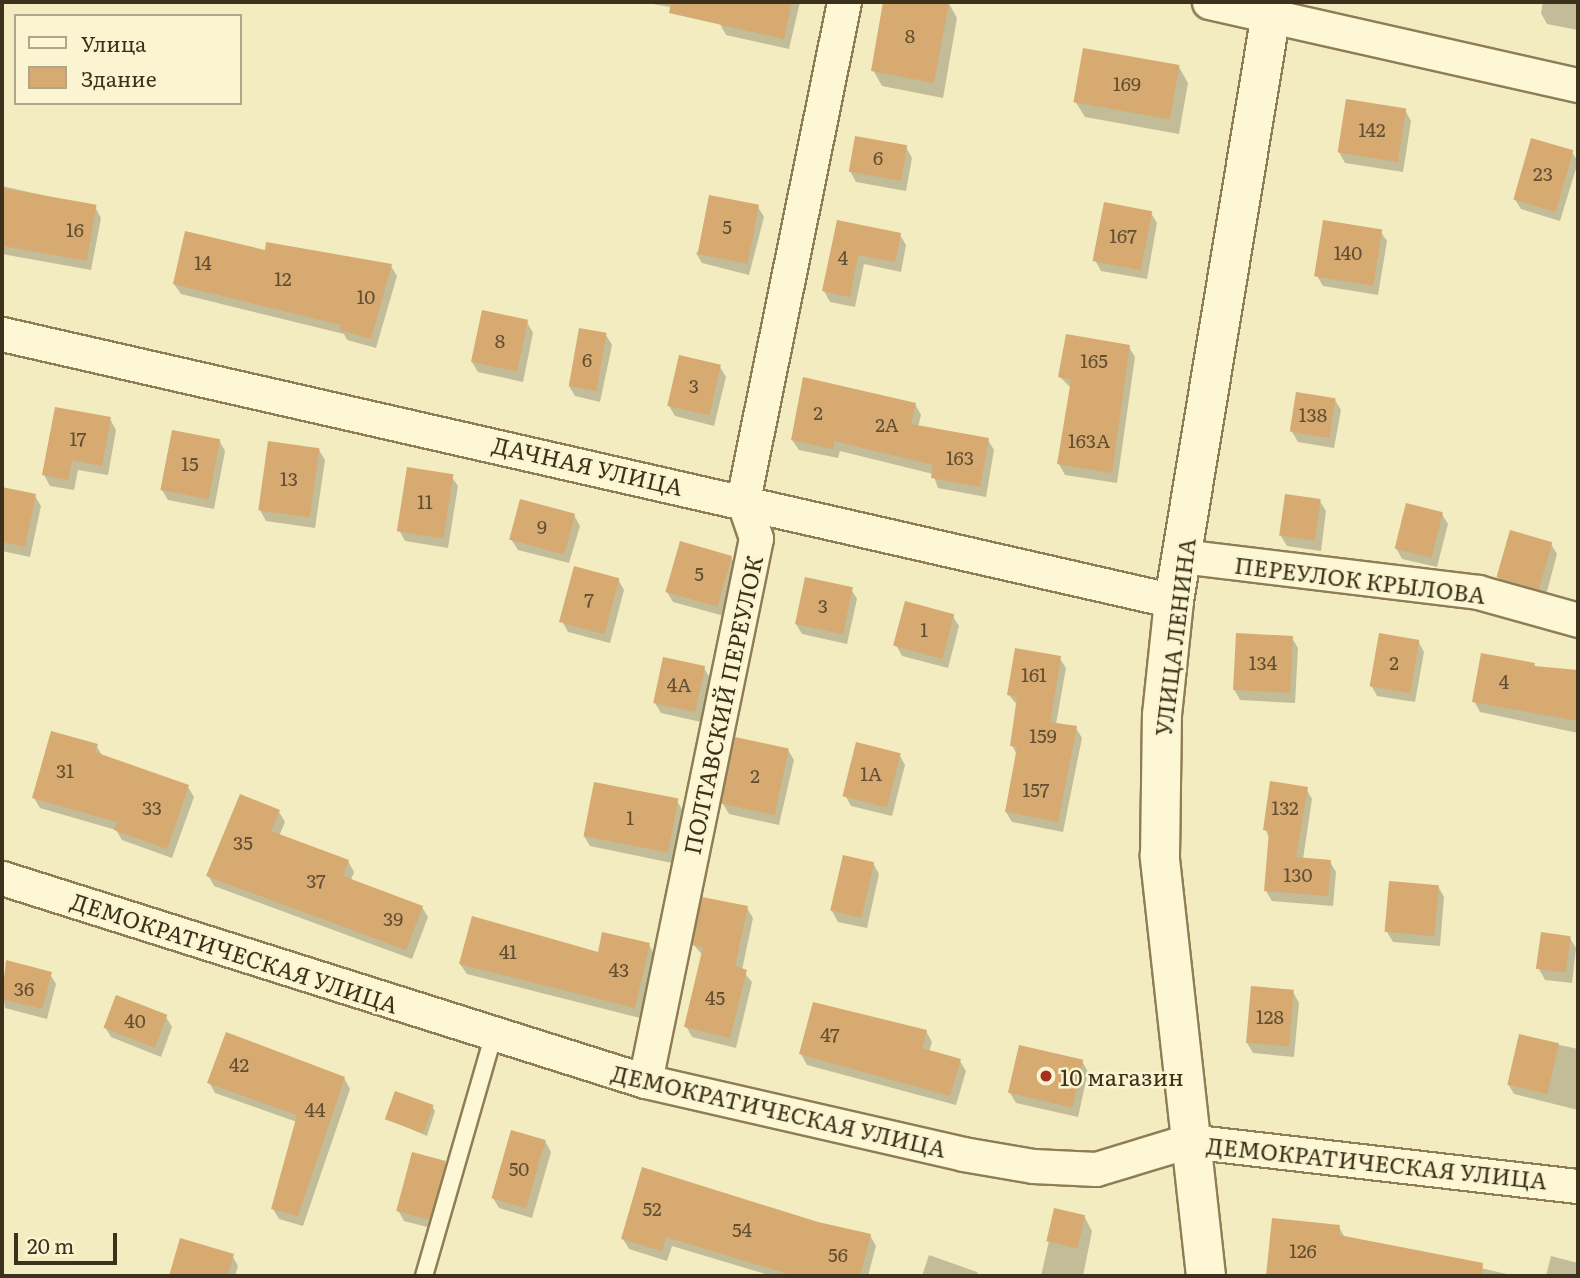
<!DOCTYPE html>
<html>
<head>
<meta charset="utf-8">
<style>
	body { margin:0 }
	#map { position:relative; width:1580px; height:1278px; overflow:hidden; background:#f3ecc0; font-family:Literata,serif }
	div>[style] { position:absolute }
	[style*='--x'] { left:calc(var(--x)*1px); top:calc(var(--y)*1px); width:calc(var(--w)*1px); rotate:calc(var(--a)*1deg) }
	.shadow>* { inset:0; background:#0003 }
	.building>* { inset:0; background:#d6aa71; transform-origin:0 0 }
	.roads { filter:drop-shadow(2px 0 #8f7d55) drop-shadow(-2px 0 #8f7d55) drop-shadow(0 2px #8f7d55) drop-shadow(0 -2px #8f7d55) }
	.lane>* { height:16px; margin:-8px; padding:0 8px; transform-origin:8px; border-radius:8px; background:#fdf7d5 }
	.street>* { height:33px; margin:-16.5px; padding:0 16.5px; transform-origin:16.5px; border-radius:16.5px; background:#fdf7d5 }
	.secondary>* { height:38px; margin:-19px; padding:0 19px; transform-origin:19px; border-radius:19px; background:#fdf7d5 }
	.dots>* { width:19px; height:19px; translate:-50% -50%; box-sizing:border-box; border:4px solid #faf4d1; border-radius:50% }
	span { translate:-50% -50%; white-space:nowrap; text-align:center; line-height:1.15; -webkit-text-stroke:5px #faf4d1; paint-order:stroke }
	.number-label { font-size:19px; color:#634f31 }
	.number-label span { -webkit-text-stroke-width:0 }
	.street-label { font-size:23px; color:#3d311c }
	.poi-label { font-size:23px; color:#3d311c }
	.left { translate:0 -50%; text-align:left }
	.frame { position:absolute; inset:0; border:4px solid #3d311c; pointer-events:none }
	.legend { position:absolute; left:14px; top:14px; width:228px; height:91px; box-sizing:border-box; background:#faf4d1; border:2px solid #aea689; margin:0; padding:9px 12px; list-style:none; font-size:21px; color:#3d311c }
	.legend li { display:flex; align-items:center; gap:14px; height:35px }
	.legend b { width:35px; border:2px solid #aea689 }
	.scale { position:absolute; left:14px; top:1233px; width:103px; height:32px; box-sizing:border-box; border:4px solid #3d311c; border-top:0; padding-left:9px; font-size:21px; line-height:24px; white-space:nowrap; color:#3d311c; -webkit-text-stroke:5px #faf4d1; paint-order:stroke }
</style>
</head>
<body>
<div id="map">
	<div class="shadow">
		<i style="clip-path:polygon(641px 2px,800px 2px,789px 49px,726px 35px,720px 24px,722px 16px)"></i>
		<i style="clip-path:polygon(885px 2px,948px 2px,957px 18px,943px 98px,882px 86px,873px 70px)"></i>
		<i style="clip-path:polygon(1543px 2px,1578px 2px,1578px 30px,1547px 24px,1541px 13px)"></i>
		<i style="clip-path:polygon(1179px 67px,1188px 83px,1179px 134px,1085px 117px,1075px 101px)"></i>
		<i style="clip-path:polygon(1405px 110px,1411px 121px,1403px 172px,1345px 163px,1339px 152px)"></i>
		<i style="clip-path:polygon(906px 147px,912px 158px,906px 191px,856px 182px,850px 171px)"></i>
		<i style="clip-path:polygon(1572px 152px,1578px 162px,1560px 221px,1521px 209px,1514px 198px)"></i>
		<i style="clip-path:polygon(2px 186px,95px 207px,101px 218px,91px 270px,2px 254px)"></i>
		<i style="clip-path:polygon(758px 207px,764px 217px,749px 275px,702px 263px,696px 253px)"></i>
		<i style="clip-path:polygon(1151px 213px,1157px 223px,1147px 279px,1101px 271px,1095px 260px)"></i>
		<i style="clip-path:polygon(838px 222px,900px 235px,906px 245px,901px 272px,864px 264px,855px 307px,830px 302px,824px 291px)"></i>
		<i style="clip-path:polygon(1380px 231px,1387px 241px,1378px 295px,1323px 286px,1317px 276px)"></i>
		<i style="clip-path:polygon(266px 252px,391px 266px,397px 276px,376px 348px,347px 340px,344px 334px,181px 294px,174px 284px)"></i>
		<i style="clip-path:polygon(527px 322px,533px 333px,523px 382px,478px 372px,472px 362px)"></i>
		<i style="clip-path:polygon(606px 335px,612px 345px,600px 402px,575px 396px,569px 386px)"></i>
		<i style="clip-path:polygon(1129px 347px,1135px 357px,1117px 483px,1065px 475px,1059px 464px,1072px 389px,1060px 377px)"></i>
		<i style="clip-path:polygon(720px 367px,726px 377px,714px 426px,675px 416px,669px 406px)"></i>
		<i style="clip-path:polygon(1335px 400px,1341px 410px,1334px 448px,1298px 442px,1292px 432px)"></i>
		<i style="clip-path:polygon(915px 404px,921px 415px,918px 427px,988px 440px,994px 450px,986px 497px,938px 488px,933px 474px,840px 451px,838px 458px,799px 450px,792px 440px)"></i>
		<i style="clip-path:polygon(110px 419px,116px 430px,108px 475px,78px 470px,74px 490px,50px 486px,44px 475px)"></i>
		<i style="clip-path:polygon(219px 440px,225px 451px,214px 509px,168px 500px,162px 490px)"></i>
		<i style="clip-path:polygon(319px 450px,325px 460px,315px 528px,266px 521px,260px 510px)"></i>
		<i style="clip-path:polygon(451px 476px,458px 486px,448px 548px,405px 541px,399px 530px)"></i>
		<i style="clip-path:polygon(3px 489px,35px 496px,41px 506px,30px 557px,2px 551px)"></i>
		<i style="clip-path:polygon(1320px 501px,1326px 511px,1321px 551px,1287px 546px,1281px 536px)"></i>
		<i style="clip-path:polygon(1442px 514px,1448px 524px,1437px 567px,1402px 559px,1396px 548px)"></i>
		<i style="clip-path:polygon(574px 515px,580px 526px,569px 563px,518px 550px,511px 539px)"></i>
		<i style="clip-path:polygon(1551px 544px,1557px 554px,1545px 599px,1504px 587px,1498px 577px)"></i>
		<i style="clip-path:polygon(731px 557px,737px 568px,724px 616px,673px 602px,667px 592px)"></i>
		<i style="clip-path:polygon(618px 579px,624px 590px,610px 643px,568px 632px,562px 621px)"></i>
		<i style="clip-path:polygon(851px 589px,857px 599px,847px 644px,802px 634px,796px 624px)"></i>
		<i style="clip-path:polygon(952px 615px,959px 626px,948px 668px,902px 656px,896px 645px)"></i>
		<i style="clip-path:polygon(1292px 638px,1298px 648px,1295px 703px,1240px 700px,1234px 689px)"></i>
		<i style="clip-path:polygon(1418px 641px,1424px 652px,1415px 702px,1377px 696px,1371px 685px)"></i>
		<i style="clip-path:polygon(1059px 657px,1066px 668px,1056px 724px,1076px 728px,1082px 738px,1063px 832px,1012px 822px,1006px 812px,1017px 755px,1012px 745px,1018px 706px,1009px 695px)"></i>
		<i style="clip-path:polygon(1534px 664px,1536px 668px,1578px 671px,1578px 733px,1480px 712px,1474px 701px)"></i>
		<i style="clip-path:polygon(704px 668px,710px 678px,701px 722px,661px 713px,655px 703px)"></i>
		<i style="clip-path:polygon(96px 745px,103px 757px,188px 787px,194px 797px,172px 858px,122px 840px,116px 830px,40px 808px,34px 798px)"></i>
		<i style="clip-path:polygon(788px 750px,794px 760px,779px 825px,729px 814px,723px 804px)"></i>
		<i style="clip-path:polygon(899px 754px,905px 765px,892px 816px,851px 806px,845px 795px)"></i>
		<i style="clip-path:polygon(1306px 788px,1312px 799px,1303px 859px,1330px 862px,1336px 872px,1333px 906px,1272px 901px,1266px 891px,1270px 839px,1265px 829px)"></i>
		<i style="clip-path:polygon(677px 801px,683px 811px,672px 863px,590px 846px,584px 836px)"></i>
		<i style="clip-path:polygon(279px 812px,285px 822px,279px 836px,348px 861px,354px 872px,351px 880px,422px 907px,428px 917px,412px 959px,214px 886px,208px 875px)"></i>
		<i style="clip-path:polygon(873px 863px,879px 874px,867px 928px,838px 922px,832px 911px)"></i>
		<i style="clip-path:polygon(1438px 886px,1444px 897px,1440px 946px,1393px 942px,1387px 932px)"></i>
		<i style="clip-path:polygon(747px 908px,753px 918px,742px 970px,752px 982px,736px 1048px,692px 1037px,686px 1026px,703px 956px,694px 945px)"></i>
		<i style="clip-path:polygon(1570px 938px,1576px 948px,1572px 983px,1545px 980px,1539px 969px)"></i>
		<i style="clip-path:polygon(649px 945px,655px 955px,640px 1018px,467px 974px,460px 964px,599px 954px)"></i>
		<i style="clip-path:polygon(8px 962px,50px 974px,56px 984px,47px 1019px,5px 1008px,2px 986px)"></i>
		<i style="clip-path:polygon(1293px 992px,1299px 1003px,1294px 1057px,1253px 1053px,1247px 1043px)"></i>
		<i style="clip-path:polygon(166px 1017px,172px 1027px,161px 1057px,111px 1037px,105px 1027px)"></i>
		<i style="clip-path:polygon(926px 1031px,932px 1042px,929px 1052px,960px 1061px,966px 1071px,956px 1105px,807px 1065px,801px 1054px)"></i>
		<i style="clip-path:polygon(1520px 1036px,1578px 1049px,1578px 1110px,1514px 1094px,1508px 1084px)"></i>
		<i style="clip-path:polygon(1082px 1061px,1088px 1072px,1078px 1117px,1016px 1103px,1010px 1093px)"></i>
		<i style="clip-path:polygon(344px 1078px,350px 1089px,303px 1226px,279px 1219px,273px 1209px,297px 1122px,215px 1093px,209px 1082px)"></i>
		<i style="clip-path:polygon(432px 1106px,435px 1111px,427px 1136px,387px 1119px)"></i>
		<i style="clip-path:polygon(545px 1141px,551px 1152px,532px 1218px,499px 1208px,493px 1198px)"></i>
		<i style="clip-path:polygon(445px 1163px,451px 1173px,435px 1229px,404px 1221px,398px 1210px)"></i>
		<i style="clip-path:polygon(1056px 1210px,1084px 1216px,1092px 1231px,1083px 1276px,1041px 1276px)"></i>
		<i style="clip-path:polygon(1274px 1220px,1339px 1227px,1345px 1238px,1516px 1276px,1268px 1276px)"></i>
		<i style="clip-path:polygon(818px 1224px,870px 1235px,876px 1246px,868px 1276px,772px 1276px,672px 1246px,667px 1261px,629px 1249px,623px 1239px)"></i>
		<i style="clip-path:polygon(181px 1240px,232px 1255px,238px 1266px,235px 1276px,171px 1276px)"></i>
		<i style="clip-path:polygon(929px 1255px,977px 1272px,979px 1276px,922px 1276px)"></i>
		<i style="clip-path:polygon(1551px 1256px,1578px 1263px,1578px 1276px,1546px 1276px)"></i>
	</div>
	<div class="building">
		<i style="clip-path:polygon(671px 2px,792px 2px,784px 39px,669px 13px)"></i>
		<i style="clip-path:polygon(883px 2px,949px 2px,934px 83px,871px 71px)"></i>
		<i style="left:1083px;top:48px;width:98px;height:55px;rotate:10deg"></i>
		<i style="left:1346px;top:99px;width:61px;height:54px;rotate:9deg"></i>
		<i style="left:855px;top:136px;width:53px;height:36px;rotate:10deg"></i>
		<i style="left:1531px;top:138px;width:44px;height:64px;rotate:16deg"></i>
		<i style="left:2px;top:188px;width:96px;height:57px;rotate:10deg"></i>
		<i style="left:709px;top:195px;width:51px;height:60px;rotate:11deg"></i>
		<i style="left:1104px;top:202px;width:49px;height:60px;rotate:11deg"></i>
		<i style="clip-path:polygon(837px 220px,901px 233px,895px 262px,858px 255px,850px 297px,822px 291px)"></i>
		<i style="left:1323px;top:220px;width:60px;height:57px;rotate:9deg"></i>
		<i style="clip-path:polygon(185px 231px,265px 250px,266px 242px,392px 264px,371px 339px,340px 330px,341px 325px,173px 284px)"></i>
		<i style="left:482px;top:310px;width:47px;height:53px;rotate:12deg"></i>
		<i style="left:579px;top:328px;width:28px;height:59px;rotate:10deg"></i>
		<i style="clip-path:polygon(1066px 334px,1130px 345px,1112px 473px,1057px 464px,1071px 380px,1058px 377px)"></i>
		<i style="left:679px;top:355px;width:43px;height:52px;rotate:13deg"></i>
		<i style="clip-path:polygon(803px 377px,916px 403px,911px 424px,989px 438px,980px 487px,931px 478px,933px 465px,834px 441px,833px 449px,791px 440px)"></i>
		<i style="left:1296px;top:392px;width:40px;height:40px;rotate:9deg"></i>
		<i style="clip-path:polygon(55px 407px,111px 417px,102px 466px,72px 460px,68px 480px,42px 475px)"></i>
		<i style="left:172px;top:430px;width:49px;height:61px;rotate:11deg"></i>
		<i style="left:268px;top:441px;width:52px;height:70px;rotate:8deg"></i>
		<i style="left:407px;top:467px;width:47px;height:65px;rotate:9deg"></i>
		<i style="clip-path:polygon(2px 487px,36px 494px,25px 547px,2px 542px)"></i>
		<i style="left:1285px;top:494px;width:36px;height:42px;rotate:8deg"></i>
		<i style="left:520px;top:499px;width:57px;height:42px;rotate:15deg"></i>
		<i style="left:1406px;top:503px;width:38px;height:47px;rotate:14deg"></i>
		<i style="left:1510px;top:530px;width:44px;height:49px;rotate:16deg"></i>
		<i style="left:680px;top:541px;width:54px;height:53px;rotate:16deg"></i>
		<i style="left:574px;top:566px;width:47px;height:58px;rotate:15deg"></i>
		<i style="left:805px;top:577px;width:49px;height:48px;rotate:12deg"></i>
		<i style="left:905px;top:601px;width:51px;height:46px;rotate:15deg"></i>
		<i style="left:1236px;top:633px;width:57px;height:57px;rotate:3deg"></i>
		<i style="left:1379px;top:633px;width:41px;height:54px;rotate:10deg"></i>
		<i style="clip-path:polygon(1015px 648px,1061px 656px,1050px 722px,1077px 726px,1058px 822px,1005px 812px,1017px 747px,1010px 746px,1017px 697px,1007px 695px)"></i>
		<i style="clip-path:polygon(1481px 653px,1535px 663px,1534px 666px,1578px 670px,1578px 721px,1472px 702px)"></i>
		<i style="left:663px;top:657px;width:43px;height:47px;rotate:12deg"></i>
		<i style="clip-path:polygon(51px 731px,98px 744px,95px 752px,189px 785px,167px 849px,114px 830px,117px 822px,32px 798px)"></i>
		<i style="left:735px;top:737px;width:55px;height:68px;rotate:12deg"></i>
		<i style="left:856px;top:742px;width:46px;height:56px;rotate:14deg"></i>
		<i style="clip-path:polygon(1270px 781px,1308px 787px,1296px 857px,1331px 860px,1328px 896px,1264px 891px,1269px 831px,1263px 830px)"></i>
		<i style="left:594px;top:782px;width:86px;height:55px;rotate:11deg"></i>
		<i style="clip-path:polygon(240px 794px,280px 810px,271px 831px,349px 860px,343px 876px,423px 906px,406px 950px,206px 876px)"></i>
		<i style="left:843px;top:855px;width:32px;height:57px;rotate:13deg"></i>
		<i style="left:1389px;top:881px;width:50px;height:51px;rotate:5deg"></i>
		<i style="clip-path:polygon(702px 897px,748px 906px,735px 966px,747px 970px,730px 1038px,684px 1027px,703px 947px,692px 945px)"></i>
		<i style="clip-path:polygon(472px 916px,598px 952px,602px 932px,650px 943px,635px 1008px,459px 964px)"></i>
		<i style="left:1541px;top:932px;width:30px;height:37px;rotate:8deg"></i>
		<i style="clip-path:polygon(6px 960px,52px 972px,42px 1009px,2px 999px)"></i>
		<i style="left:1251px;top:986px;width:43px;height:57px;rotate:5deg"></i>
		<i style="left:116px;top:995px;width:55px;height:35px;rotate:21deg"></i>
		<i style="clip-path:polygon(813px 1002px,927px 1030px,922px 1048px,961px 1059px,950px 1096px,799px 1054px)"></i>
		<i style="clip-path:polygon(226px 1032px,345px 1077px,298px 1216px,271px 1209px,297px 1115px,207px 1083px)"></i>
		<i style="left:1519px;top:1034px;width:41px;height:52px;rotate:13deg"></i>
		<i style="left:1019px;top:1045px;width:66px;height:49px;rotate:13deg"></i>
		<i style="left:395px;top:1091px;width:41px;height:30px;rotate:20deg"></i>
		<i style="left:511px;top:1130px;width:36px;height:71px;rotate:16deg"></i>
		<i style="left:412px;top:1152px;width:35px;height:61px;rotate:15deg"></i>
		<i style="clip-path:polygon(642px 1167px,818px 1222px,871px 1234px,860px 1276px,795px 1276px,666px 1237px,662px 1251px,621px 1239px)"></i>
		<i style="left:1054px;top:1208px;width:32px;height:34px;rotate:13deg"></i>
		<i style="clip-path:polygon(1272px 1218px,1340px 1225px,1339px 1235px,1483px 1263px,1482px 1276px,1266px 1276px)"></i>
		<i style="clip-path:polygon(180px 1238px,234px 1254px,227px 1276px,169px 1276px)"></i>
	</div>
	<div class="roads">
		<div class="lane">
			<i style="--x:424;--y:1276;--w:252;--a:-73.9"></i>
		</div>
		<div class="street">
			<i style="--x:1209;--y:2;--w:378;--a:12.7"></i>
			<i style="--x:2;--y:334;--w:1202;--a:12.83"></i>
			<i style="--x:1182;--y:556;--w:298;--a:6.9"></i>
			<i style="--x:1478;--y:592;--w:104;--a:15.6"></i>
			<i style="--x:2;--y:878;--w:674;--a:17.52"></i>
			<i style="--x:645;--y:1081;--w:326;--a:12.9"></i>
			<i style="--x:963;--y:1154;--w:71;--a:9.7"></i>
			<i style="--x:1033;--y:1166;--w:63;--a:2.7"></i>
			<i style="--x:1096;--y:1169;--w:96;--a:-16.9"></i>
			<i style="--x:1188;--y:1141;--w:393;--a:6.6"></i>
			<i style="--x:645;--y:1081;--w:554;--a:-78.45"></i>
			<i style="--x:756;--y:538;--w:40;--a:-108.9"></i>
			<i style="--x:743;--y:500;--w:508;--a:-78.54"></i>
		</div>
		<div class="secondary">
			<i style="--x:1206;--y:1276;--w:423;--a:-96.3"></i>
			<i style="--x:1160;--y:856;--w:141;--a:-89.2"></i>
			<i style="--x:1162;--y:715;--w:115;--a:-84"></i>
			<i style="--x:1174;--y:601;--w:607;--a:-80.62"></i>
		</div>
	</div>
	<div class="dots">
		<i style="left:1046px;top:1076px;background:#a6311e"></i>
	</div>
	<div class="number-label">
		<span style="left:910px;top:36px">8</span>
		<span style="left:1127px;top:84px">169</span>
		<span style="left:1372px;top:130px">142</span>
		<span style="left:878px;top:158px">6</span>
		<span style="left:1543px;top:174px">23</span>
		<span style="left:727px;top:227px">5</span>
		<span style="left:75px;top:230px">16</span>
		<span style="left:1123px;top:236px">167</span>
		<span style="left:1348px;top:253px">140</span>
		<span style="left:843px;top:258px">4</span>
		<span style="left:203px;top:263px">14</span>
		<span style="left:283px;top:279px">12</span>
		<span style="left:366px;top:297px">10</span>
		<span style="left:500px;top:341px">8</span>
		<span style="left:587px;top:360px">6</span>
		<span style="left:1094px;top:361px">165</span>
		<span style="left:694px;top:386px">3</span>
		<span style="left:818px;top:413px">2</span>
		<span style="left:1313px;top:415px">138</span>
		<span style="left:887px;top:425px">2А</span>
		<span style="left:78px;top:439px">17</span>
		<span style="left:1089px;top:441px">163А</span>
		<span style="left:960px;top:458px">163</span>
		<span style="left:190px;top:464px">15</span>
		<span style="left:289px;top:479px">13</span>
		<span style="left:425px;top:502px">11</span>
		<span style="left:542px;top:527px">9</span>
		<span style="left:699px;top:574px">5</span>
		<span style="left:589px;top:600px">7</span>
		<span style="left:823px;top:606px">3</span>
		<span style="left:924px;top:630px">1</span>
		<span style="left:1263px;top:663px">134</span>
		<span style="left:1394px;top:663px">2</span>
		<span style="left:1034px;top:675px">161</span>
		<span style="left:1504px;top:682px">4</span>
		<span style="left:679px;top:685px">4А</span>
		<span style="left:1043px;top:736px">159</span>
		<span style="left:65px;top:771px">31</span>
		<span style="left:871px;top:774px">1А</span>
		<span style="left:755px;top:776px">2</span>
		<span style="left:1036px;top:790px">157</span>
		<span style="left:152px;top:808px">33</span>
		<span style="left:1285px;top:808px">132</span>
		<span style="left:630px;top:818px">1</span>
		<span style="left:243px;top:843px">35</span>
		<span style="left:1298px;top:875px">130</span>
		<span style="left:316px;top:881px">37</span>
		<span style="left:393px;top:919px">39</span>
		<span style="left:508px;top:952px">41</span>
		<span style="left:619px;top:970px">43</span>
		<span style="left:24px;top:989px">36</span>
		<span style="left:715px;top:998px">45</span>
		<span style="left:1270px;top:1017px">128</span>
		<span style="left:135px;top:1021px">40</span>
		<span style="left:830px;top:1035px">47</span>
		<span style="left:239px;top:1065px">42</span>
		<span style="left:315px;top:1110px">44</span>
		<span style="left:519px;top:1169px">50</span>
		<span style="left:652px;top:1209px">52</span>
		<span style="left:742px;top:1230px">54</span>
		<span style="left:1303px;top:1251px">126</span>
		<span style="left:838px;top:1255px">56</span>
	</div>
	<div class="street-label">
		<span style="left:588px;top:465px;rotate:13deg">ДАЧНАЯ УЛИЦА</span>
		<span style="left:1360px;top:579px;rotate:7deg">ПЕРЕУЛОК КРЫЛОВА</span>
		<span style="left:1174px;top:637px;rotate:-83deg">УЛИЦА ЛЕНИНА</span>
		<span style="left:722px;top:705px;rotate:-78deg">ПОЛТАВСКИЙ ПЕРЕУЛОК</span>
		<span style="left:235px;top:952px;rotate:18deg">ДЕМОКРАТИЧЕСКАЯ УЛИЦА</span>
		<span style="left:779px;top:1110px;rotate:13deg">ДЕМОКРАТИЧЕСКАЯ УЛИЦА</span>
		<span style="left:1377px;top:1162px;rotate:6deg">ДЕМОКРАТИЧЕСКАЯ УЛИЦА</span>
	</div>
	<div class="poi-label">
		<span class="left" style="left:1060px;top:1076px">10 магазин</span>
	</div>
	<div class="frame"></div>
	<ul class="legend">
	<li><b style="height:9px;background:#fdf7d5"></b>Улица</li>
	<li><b style="height:19px;background:#d6aa71"></b>Здание</li>
	</ul>
	<div class="scale">20 m</div>
</div>
</body>
</html>
